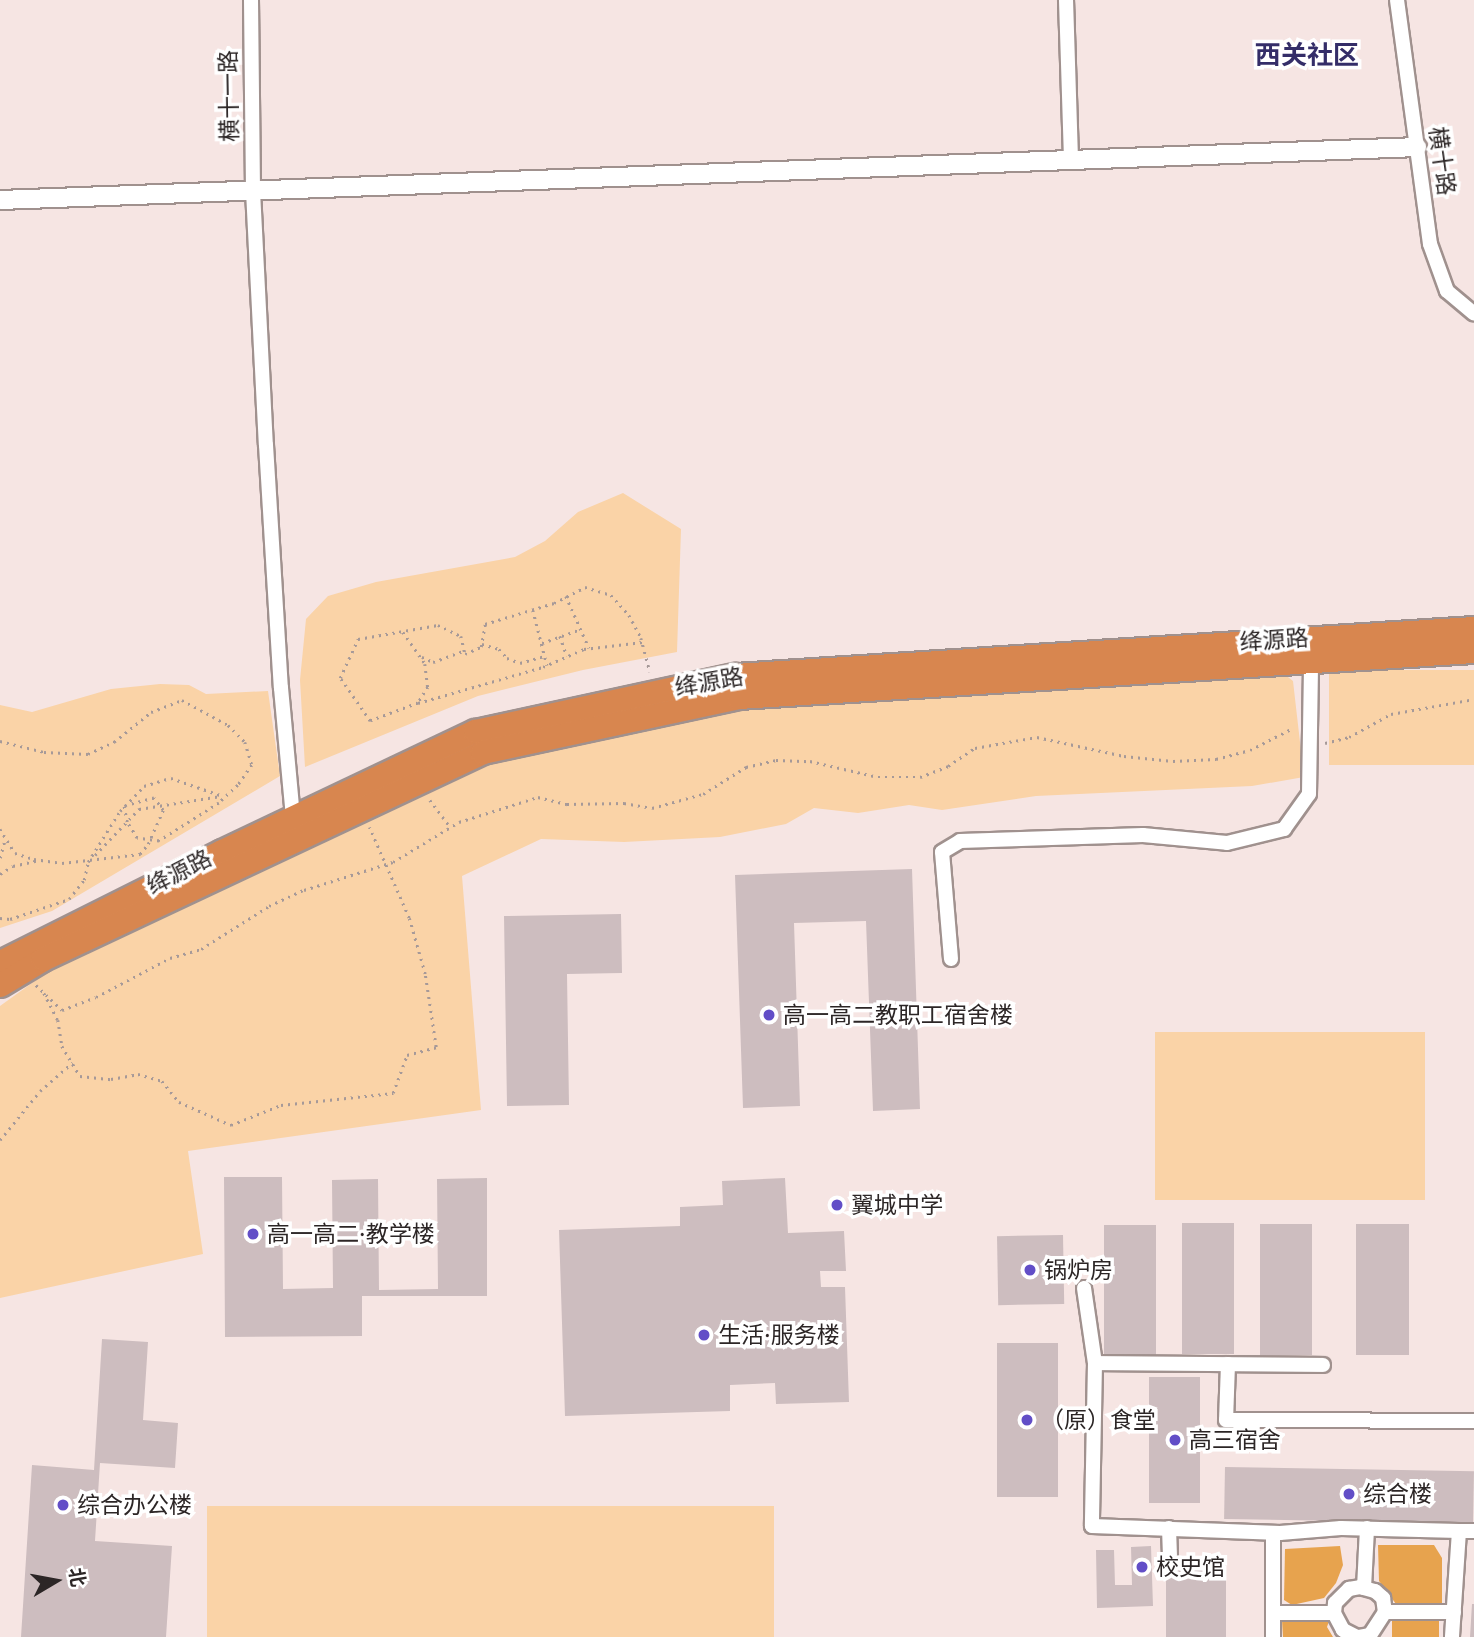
<!DOCTYPE html>
<html>
<head>
<meta charset="utf-8">
<style>
	body { margin:0 }
	#map { position:relative; width:1474px; height:1637px; overflow:hidden; background:#f6e5e3; font-family:Inter,"Noto Sans SC",sans-serif }
	div>[style] { position:absolute }
	[style*='--x'] { left:calc(var(--x)*1px); top:calc(var(--y)*1px); width:calc(var(--w)*1px); rotate:calc(var(--a)*1deg) }
	.green>* { inset:0; background:#fad3a7; transform-origin:0 0 }
	.forest>* { inset:0; background:#e7a34e; transform-origin:0 0 }
	.building>* { inset:0; background:#cdbdbf; transform-origin:0 0 }
	.path>* { height:2.5px; margin-top:-1.25px; transform-origin:0; background:repeating-linear-gradient(90deg,#a69998 0 2px,transparent 0 7px) }
	.roads { filter:drop-shadow(2px 0 #a0918e) drop-shadow(-2px 0 #a0918e) drop-shadow(0 2px #a0918e) drop-shadow(0 -2px #a0918e) }
	.minor>* { height:14px; margin:-7px; padding:0 7px; transform-origin:7px; border-radius:7px; background:#fff }
	.tertiary>* { height:18px; margin:-9px; padding:0 9px; transform-origin:9px; border-radius:9px; background:#fff }
	.trunk>* { height:23px; margin:-11.5px; padding:0 11.5px; transform-origin:11.5px; border-radius:11.5px; background:#d8864f }
	.dots>* { width:19px; height:19px; translate:-50% -50%; box-sizing:border-box; border:4px solid #fff; border-radius:50% }
	span { translate:-50% -50%; white-space:nowrap; text-align:center; line-height:1.15; -webkit-text-stroke:7px #fff; paint-order:stroke }
	.street-label { font-size:23px; color:#2c2626 }
	.poi-label { font-size:23px; color:#2c2626 }
	.left { translate:0 -50%; text-align:left }
	.quarter-label { font-size:26px; color:#342d68; font-weight:700 }
	.north { position:absolute; left:21px; top:1546px; width:70px; height:70px; -webkit-text-stroke:5px #fff; paint-order:stroke; rotate:80deg; font-size:19px; font-weight:700; line-height:28px; text-align:center; color:#2c2626 }
	.north::after { content:''; display:block; margin:auto; width:24px; height:32px; background:#2c2626; clip-path:polygon(50% 0,100% 100%,50% 72%,0 100%) }
</style>
</head>
<body>
<div id="map">
	<div class="green">
		<i style="clip-path:polygon(623px 493px,681px 529px,677px 652px,583px 670px,478px 696px,305px 767px,300px 680px,306px 619px,328px 596px,376px 582px,515px 557px,545px 541px,578px 512px)"></i>
		<i style="left:1474px;top:670px;width:95px;height:145px;rotate:90deg"></i>
		<i style="clip-path:polygon(1284px 674px,1293px 681px,1304px 777px,1252px 786px,1036px 796px,942px 810px,909px 805px,858px 813px,814px 808px,786px 824px,720px 837px,624px 842px,541px 839px,462px 876px,481px 1110px,188px 1151px,203px 1254px,0 1298px,0 1006px,57px 965px,438px 780px,520px 751px,744px 705px)"></i>
		<i style="clip-path:polygon(160px 684px,189px 685px,206px 694px,268px 691px,280px 776px,52px 911px,0 928px,0 705px,32px 712px,111px 689px)"></i>
		<i style="left:1425px;top:1032px;width:168px;height:270px;rotate:90deg"></i>
		<i style="left:207px;top:1506px;width:567px;height:131px"></i>
	</div>
	<div class="forest">
		<i style="clip-path:polygon(1378px 1545px,1434px 1545px,1442px 1558px,1442px 1607px,1396px 1604px,1379px 1581px)"></i>
		<i style="clip-path:polygon(1340px 1546px,1343px 1565px,1336px 1583px,1324px 1598px,1292px 1605px,1284px 1600px,1285px 1549px)"></i>
		<i style="clip-path:polygon(1282px 1620px,1329px 1621px,1327px 1627px,1333px 1637px,1283px 1637px)"></i>
		<i style="left:1392px;top:1620px;width:47px;height:18px"></i>
	</div>
	<div class="building">
		<i style="clip-path:polygon(912px 869px,920px 1109px,873px 1111px,866px 921px,794px 923px,800px 1106px,743px 1108px,735px 875px)"></i>
		<i style="clip-path:polygon(621px 914px,622px 973px,567px 974px,569px 1105px,507px 1106px,504px 916px)"></i>
		<i style="clip-path:polygon(224px 1177px,282px 1177px,283px 1289px,333px 1288px,332px 1180px,378px 1179px,379px 1290px,438px 1289px,437px 1179px,487px 1178px,487px 1296px,362px 1296px,362px 1336px,225px 1337px)"></i>
		<i style="clip-path:polygon(785px 1178px,788px 1233px,844px 1231px,846px 1271px,820px 1271px,821px 1287px,845px 1287px,849px 1402px,776px 1404px,775px 1383px,730px 1385px,730px 1411px,565px 1416px,559px 1230px,680px 1226px,680px 1207px,723px 1205px,722px 1181px)"></i>
		<i style="left:1182px;top:1223px;width:52px;height:131px"></i>
		<i style="left:1312px;top:1224px;width:131px;height:52px;rotate:90deg"></i>
		<i style="left:1356px;top:1224px;width:53px;height:131px"></i>
		<i style="left:1104px;top:1225px;width:52px;height:130px"></i>
		<i style="left:1063px;top:1235px;width:69px;height:66px;rotate:89deg"></i>
		<i style="clip-path:polygon(102px 1339px,148px 1342px,143px 1420px,178px 1423px,175px 1468px,100px 1463px,95px 1541px,172px 1546px,166px 1637px,21px 1637px,32px 1465px,94px 1470px)"></i>
		<i style="left:997px;top:1343px;width:61px;height:154px"></i>
		<i style="left:1200px;top:1377px;width:126px;height:51px;rotate:90deg"></i>
		<i style="left:1225px;top:1467px;width:249px;height:52px;rotate:1deg"></i>
		<i style="clip-path:polygon(1151px 1546px,1153px 1606px,1097px 1608px,1096px 1550px,1114px 1550px,1115px 1585px,1132px 1585px,1131px 1547px)"></i>
		<i style="left:1166px;top:1568px;width:60px;height:69px"></i>
		<i style="clip-path:polygon(1472px 1604px,1474px 1604px,1474px 1637px,1470px 1637px)"></i>
	</div>
	<div class="path">
		<i style="--x:566;--y:596;--w:57;--a:66.1"></i>
		<i style="--x:533;--y:610;--w:57;--a:75.7"></i>
		<i style="--x:403;--y:632;--w:39;--a:55"></i>
		<i style="--x:425;--y:664;--w:23;--a:83"></i>
		<i style="--x:428;--y:687;--w:19;--a:122"></i>
		<i style="--x:418;--y:703;--w:51;--a:159.4"></i>
		<i style="--x:370;--y:721;--w:52;--a:-124.9"></i>
		<i style="--x:340;--y:678;--w:43;--a:-65.2"></i>
		<i style="--x:358;--y:639;--w:81;--a:-9.9"></i>
		<i style="--x:438;--y:625;--w:25;--a:26"></i>
		<i style="--x:461;--y:636;--w:18;--a:77"></i>
		<i style="--x:465;--y:654;--w:17;--a:-24"></i>
		<i style="--x:481;--y:647;--w:23;--a:-80"></i>
		<i style="--x:485;--y:624;--w:72;--a:-16.9"></i>
		<i style="--x:554;--y:603;--w:35;--a:-27"></i>
		<i style="--x:585;--y:587;--w:27;--a:17"></i>
		<i style="--x:611;--y:595;--w:27;--a:48"></i>
		<i style="--x:629;--y:615;--w:26;--a:62"></i>
		<i style="--x:641;--y:638;--w:35;--a:75"></i>
		<i style="--x:560;--y:636;--w:21;--a:71"></i>
		<i style="--x:542;--y:643;--w:41;--a:-19.7"></i>
		<i style="--x:482;--y:644;--w:18;--a:16"></i>
		<i style="--x:499;--y:649;--w:12;--a:48"></i>
		<i style="--x:507;--y:658;--w:14;--a:21"></i>
		<i style="--x:520;--y:663;--w:26;--a:-16"></i>
		<i style="--x:422;--y:657;--w:12;--a:24"></i>
		<i style="--x:433;--y:662;--w:33;--a:-20"></i>
		<i style="--x:418;--y:703;--w:130;--a:-16.1"></i>
		<i style="--x:543;--y:667;--w:45;--a:-23.7"></i>
		<i style="--x:584;--y:649;--w:59;--a:-6.8"></i>
		<i style="--x:0;--y:741;--w:45;--a:14"></i>
		<i style="--x:44;--y:752;--w:44;--a:2.6"></i>
		<i style="--x:88;--y:754;--w:29;--a:-25"></i>
		<i style="--x:114;--y:742;--w:48;--a:-39"></i>
		<i style="--x:151;--y:712;--w:33;--a:-21"></i>
		<i style="--x:182;--y:700;--w:52;--a:28.5"></i>
		<i style="--x:228;--y:725;--w:24;--a:45"></i>
		<i style="--x:245;--y:742;--w:24;--a:73"></i>
		<i style="--x:252;--y:765;--w:24;--a:125"></i>
		<i style="--x:238;--y:785;--w:26;--a:137"></i>
		<i style="--x:219;--y:803;--w:71;--a:147.7"></i>
		<i style="--x:159;--y:841;--w:22;--a:-172"></i>
		<i style="--x:137;--y:838;--w:19;--a:-122"></i>
		<i style="--x:127;--y:822;--w:16;--a:-101"></i>
		<i style="--x:1325;--y:743;--w:25;--a:-14"></i>
		<i style="--x:1349;--y:737;--w:48;--a:-28.7"></i>
		<i style="--x:1391;--y:714;--w:84;--a:-10.2"></i>
		<i style="--x:430;--y:800;--w:34;--a:53"></i>
		<i style="--x:0;--y:829;--w:28;--a:58"></i>
		<i style="--x:15;--y:853;--w:20;--a:18"></i>
		<i style="--x:34;--y:859;--w:28;--a:8"></i>
		<i style="--x:62;--y:863;--w:79;--a:-6.6"></i>
		<i style="--x:140;--y:854;--w:13;--a:-51"></i>
		<i style="--x:148;--y:844;--w:37;--a:-66"></i>
		<i style="--x:163;--y:810;--w:15;--a:-127"></i>
		<i style="--x:154;--y:798;--w:28;--a:165"></i>
		<i style="--x:95;--y:855;--w:64;--a:-46.3"></i>
		<i style="--x:139;--y:809;--w:83;--a:-9"></i>
		<i style="--x:0;--y:858;--w:20;--a:-75"></i>
		<i style="--x:0;--y:874;--w:15;--a:-32"></i>
		<i style="--x:13;--y:866;--w:27;--a:-13"></i>
		<i style="--x:0;--y:918;--w:10;--a:6"></i>
		<i style="--x:10;--y:919;--w:62;--a:-18.7"></i>
		<i style="--x:69;--y:899;--w:24;--a:-52"></i>
		<i style="--x:84;--y:880;--w:18;--a:-77"></i>
		<i style="--x:88;--y:862;--w:60;--a:-57.9"></i>
		<i style="--x:120;--y:811;--w:35;--a:-46"></i>
		<i style="--x:144;--y:786;--w:28;--a:-17"></i>
		<i style="--x:171;--y:778;--w:55;--a:19.1"></i>
		<i style="--x:36;--y:985;--w:36;--a:44"></i>
		<i style="--x:62;--y:1010;--w:36;--a:-21"></i>
		<i style="--x:96;--y:997;--w:84;--a:-27.8"></i>
		<i style="--x:170;--y:958;--w:32;--a:-16"></i>
		<i style="--x:201;--y:949;--w:80;--a:-32.3"></i>
		<i style="--x:269;--y:906;--w:38;--a:-25"></i>
		<i style="--x:304;--y:890;--w:93;--a:-17.5"></i>
		<i style="--x:393;--y:862;--w:77;--a:-31.2"></i>
		<i style="--x:459;--y:822;--w:83;--a:-17.6"></i>
		<i style="--x:538;--y:797;--w:30;--a:14"></i>
		<i style="--x:567;--y:804;--w:57;--a:-1"></i>
		<i style="--x:624;--y:803;--w:28;--a:10"></i>
		<i style="--x:652;--y:808;--w:53;--a:-15.4"></i>
		<i style="--x:703;--y:794;--w:51;--a:-32.1"></i>
		<i style="--x:746;--y:767;--w:31;--a:-13"></i>
		<i style="--x:776;--y:760;--w:34;--a:2"></i>
		<i style="--x:810;--y:761;--w:70;--a:13.2"></i>
		<i style="--x:878;--y:777;--w:42;--a:0"></i>
		<i style="--x:920;--y:777;--w:30;--a:-21"></i>
		<i style="--x:948;--y:766;--w:32;--a:-34"></i>
		<i style="--x:975;--y:748;--w:63;--a:-10.1"></i>
		<i style="--x:1037;--y:737;--w:89;--a:12.3"></i>
		<i style="--x:1124;--y:756;--w:49;--a:5.8"></i>
		<i style="--x:1173;--y:761;--w:43;--a:-2.7"></i>
		<i style="--x:1216;--y:759;--w:35;--a:-15"></i>
		<i style="--x:1250;--y:750;--w:48;--a:-27.1"></i>
		<i style="--x:44;--y:993;--w:30;--a:63"></i>
		<i style="--x:58;--y:1020;--w:26;--a:81"></i>
		<i style="--x:62;--y:1046;--w:35;--a:59"></i>
		<i style="--x:80;--y:1076;--w:31;--a:6"></i>
		<i style="--x:111;--y:1079;--w:27;--a:-10"></i>
		<i style="--x:138;--y:1074;--w:25;--a:16"></i>
		<i style="--x:162;--y:1081;--w:27;--a:51"></i>
		<i style="--x:179;--y:1102;--w:57;--a:23.9"></i>
		<i style="--x:231;--y:1125;--w:54;--a:-21.8"></i>
		<i style="--x:281;--y:1105;--w:113;--a:-6.1"></i>
		<i style="--x:393;--y:1093;--w:40;--a:-69.8"></i>
		<i style="--x:407;--y:1055;--w:30;--a:-15"></i>
		<i style="--x:436;--y:1047;--w:74;--a:-98.6"></i>
		<i style="--x:425;--y:974;--w:58;--a:-105.9"></i>
		<i style="--x:409;--y:918;--w:99;--a:-113.7"></i>
		<i style="--x:0;--y:1140;--w:63;--a:-50.8"></i>
		<i style="--x:40;--y:1091;--w:43;--a:-41.2"></i>
	</div>
	<div class="roads">
		<div class="minor">
			<i style="--x:251;--y:0;--w:191;--a:89.4"></i>
			<i style="--x:253;--y:191;--w:254;--a:87.1"></i>
			<i style="--x:266;--y:445;--w:243;--a:86.5"></i>
			<i style="--x:281;--y:688;--w:130;--a:84.7"></i>
			<i style="--x:1066;--y:0;--w:159;--a:88.2"></i>
			<i style="--x:1397;--y:0;--w:246;--a:82.3"></i>
			<i style="--x:1430;--y:244;--w:50;--a:70.1"></i>
			<i style="--x:1447;--y:291;--w:35;--a:40"></i>
			<i style="--x:951;--y:959;--w:107;--a:-94.8"></i>
			<i style="--x:942;--y:852;--w:21;--a:-31"></i>
			<i style="--x:960;--y:841;--w:183;--a:-1.9"></i>
			<i style="--x:1143;--y:835;--w:84;--a:5.4"></i>
			<i style="--x:1227;--y:843;--w:59;--a:-13.8"></i>
			<i style="--x:1284;--y:829;--w:43;--a:-54.5"></i>
			<i style="--x:1309;--y:794;--w:133;--a:-89.1"></i>
			<i style="--x:1084;--y:1288;--w:76;--a:81.7"></i>
			<i style="--x:1095;--y:1363;--w:163;--a:91.1"></i>
			<i style="--x:1092;--y:1526;--w:188;--a:2.1"></i>
			<i style="--x:1280;--y:1533;--w:61;--a:-4.7"></i>
			<i style="--x:1341;--y:1528;--w:118;--a:1.5"></i>
			<i style="--x:1459;--y:1531;--w:106;--a:93.8"></i>
			<i style="--x:1095;--y:1363;--w:228;--a:0.5"></i>
			<i style="--x:1228;--y:1364;--w:56;--a:92"></i>
			<i style="--x:1226;--y:1420;--w:248;--a:0.2"></i>
			<i style="--x:1169;--y:1528;--w:27;--a:88"></i>
			<i style="--x:1459;--y:1531;--w:15;--a:0"></i>
			<i style="--x:1273;--y:1533;--w:104;--a:90"></i>
			<i style="--x:1364;--y:1588;--w:60;--a:-87.1"></i>
			<i style="--x:1385;--y:1612;--w:69;--a:0"></i>
			<i style="--x:1273;--y:1613;--w:61;--a:0"></i>
			<i style="--x:1357;--y:1637;--w:16;--a:-153"></i>
			<i style="--x:1343;--y:1630;--w:19;--a:-118"></i>
			<i style="--x:1334;--y:1613;--w:10;--a:-84"></i>
			<i style="--x:1335;--y:1603;--w:20;--a:-45"></i>
			<i style="--x:1349;--y:1589;--w:11;--a:-10"></i>
			<i style="--x:1360;--y:1587;--w:16;--a:15"></i>
			<i style="--x:1375;--y:1591;--w:11;--a:41"></i>
			<i style="--x:1383;--y:1598;--w:14;--a:82"></i>
			<i style="--x:1385;--y:1612;--w:27;--a:123"></i>
			<i style="--x:1370;--y:1635;--w:11;--a:170"></i>
		</div>
		<div class="tertiary">
			<i style="--x:0;--y:200;--w:1418;--a:-2.14"></i>
		</div>
		<div class="trunk">
			<i style="--x:0;--y:962;--w:248;--a:-26.6"></i>
			<i style="--x:222;--y:851;--w:280;--a:-25.4"></i>
			<i style="--x:475;--y:731;--w:266;--a:-12.2"></i>
			<i style="--x:735;--y:675;--w:740;--a:-3.64"></i>
			<i style="--x:0;--y:985;--w:50;--a:-31.2"></i>
			<i style="--x:43;--y:959;--w:485;--a:-25.2"></i>
			<i style="--x:482;--y:752;--w:262;--a:-12.1"></i>
			<i style="--x:738;--y:697;--w:737;--a:-3.58"></i>
		</div>
	</div>
	<div class="dots">
		<i style="left:769px;top:1015px;background:#624ec7"></i>
		<i style="left:837px;top:1205px;background:#624ec7"></i>
		<i style="left:253px;top:1234px;background:#624ec7"></i>
		<i style="left:1030px;top:1270px;background:#624ec7"></i>
		<i style="left:704px;top:1335px;background:#624ec7"></i>
		<i style="left:1027px;top:1420px;background:#624ec7"></i>
		<i style="left:1175px;top:1440px;background:#624ec7"></i>
		<i style="left:1349px;top:1494px;background:#624ec7"></i>
		<i style="left:63px;top:1505px;background:#624ec7"></i>
		<i style="left:1142px;top:1567px;background:#624ec7"></i>
	</div>
	<div class="street-label">
		<span style="left:229px;top:96px;rotate:-91deg">横十一路</span>
		<span style="left:1442px;top:161px;rotate:82deg">横十路</span>
		<span style="left:1274px;top:640px;rotate:-4deg">绛源路</span>
		<span style="left:709px;top:682px;rotate:-10deg">绛源路</span>
		<span style="left:179px;top:872px;rotate:-27deg">绛源路</span>
	</div>
	<div class="poi-label">
		<span class="left" style="left:783px;top:1015px">高一高二教职工宿舍楼</span>
		<span class="left" style="left:851px;top:1205px">翼城中学</span>
		<span class="left" style="left:267px;top:1234px">高一高二·教学楼</span>
		<span class="left" style="left:1044px;top:1270px">锅炉房</span>
		<span class="left" style="left:718px;top:1335px">生活·服务楼</span>
		<span class="left" style="left:1041px;top:1420px">（原）食堂</span>
		<span class="left" style="left:1189px;top:1440px">高三宿舍</span>
		<span class="left" style="left:1363px;top:1494px">综合楼</span>
		<span class="left" style="left:77px;top:1505px">综合办公楼</span>
		<span class="left" style="left:1156px;top:1567px">校史馆</span>
	</div>
	<div class="quarter-label">
		<span style="left:1307px;top:55px">西关社区</span>
	</div>
	<div class="north">北</div>
</div>
</body>
</html>
